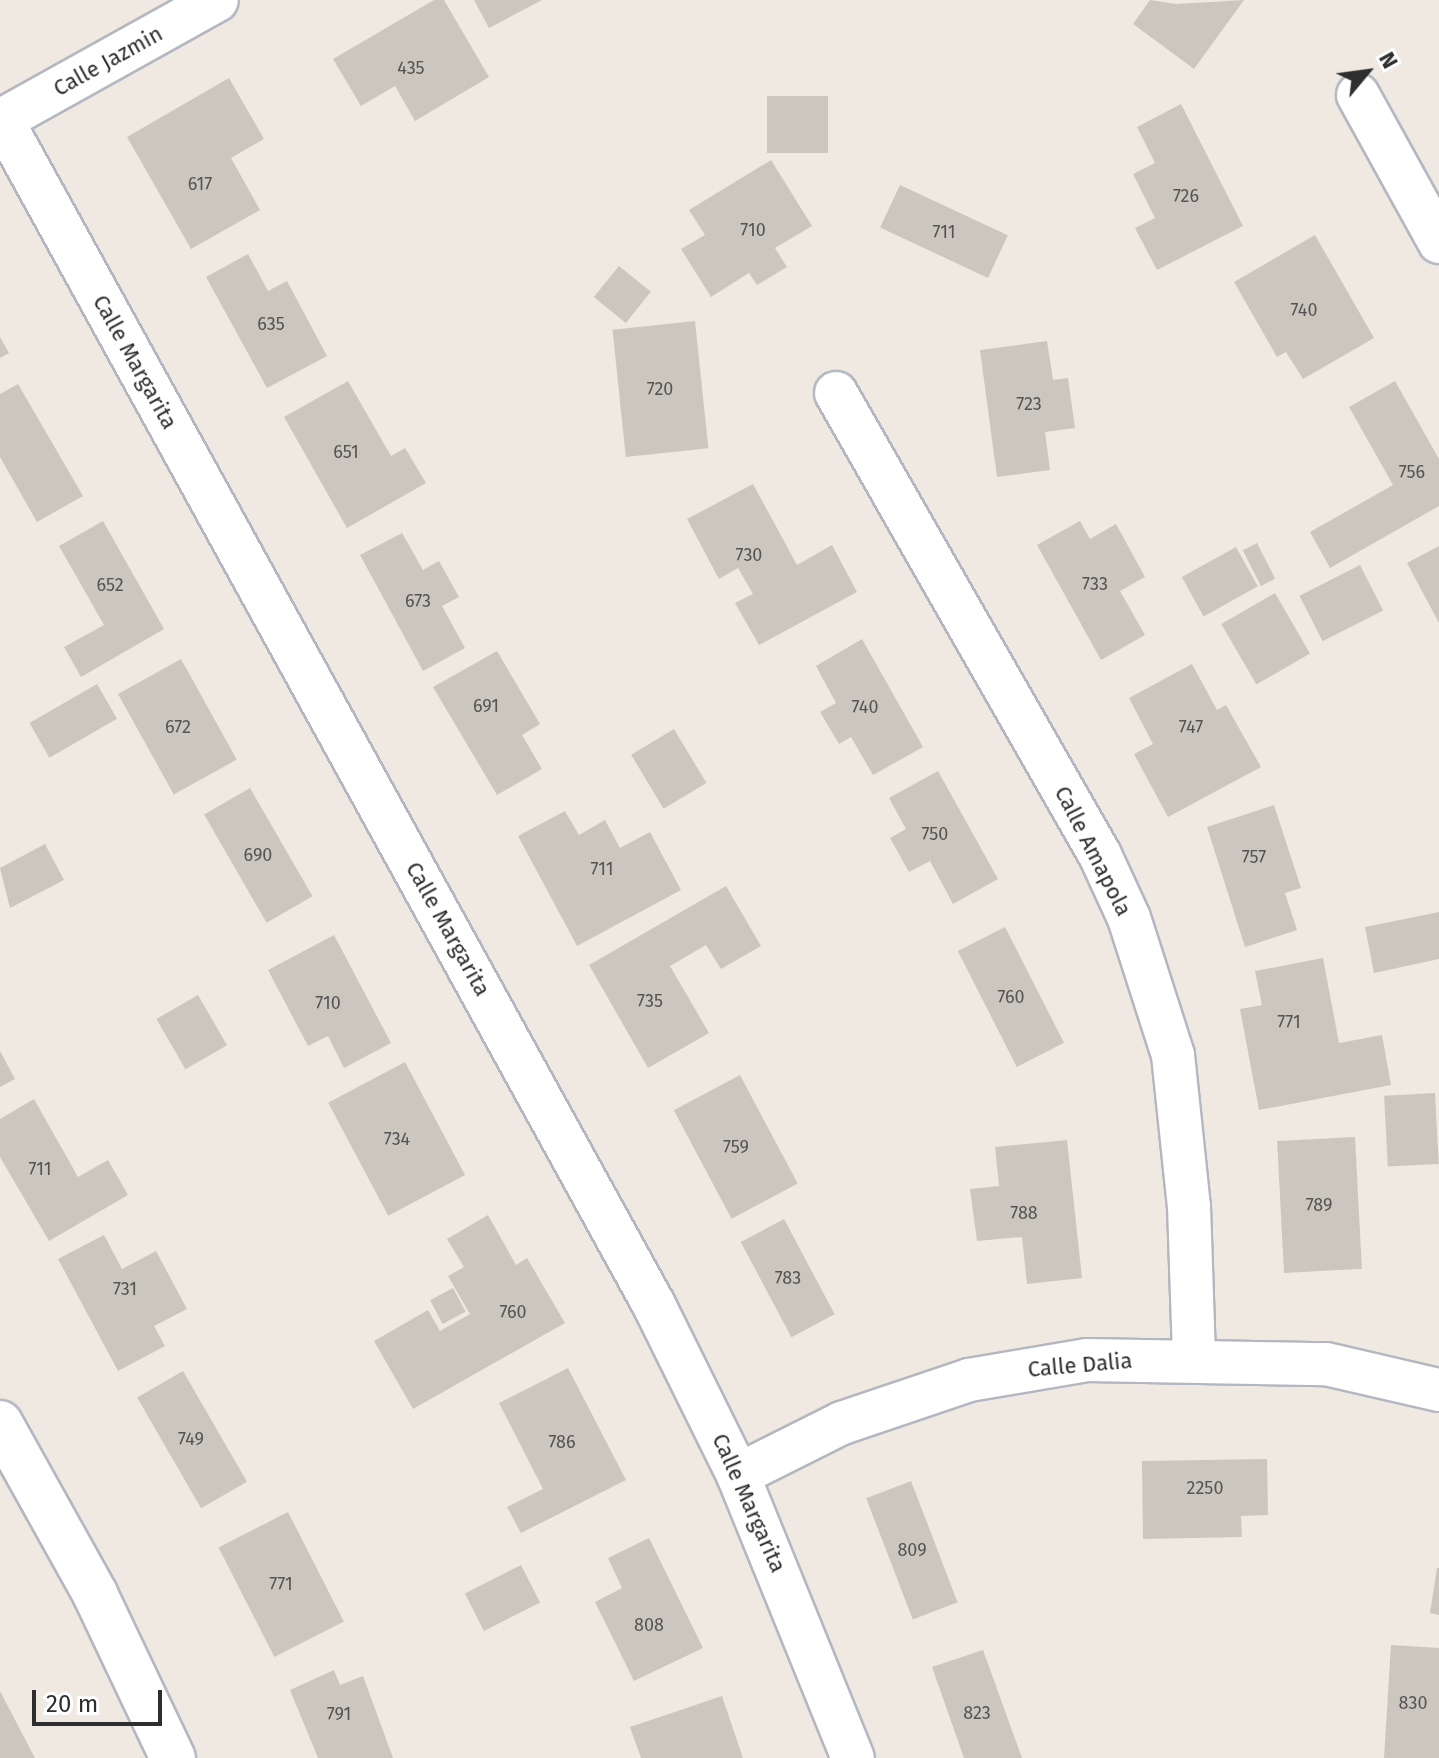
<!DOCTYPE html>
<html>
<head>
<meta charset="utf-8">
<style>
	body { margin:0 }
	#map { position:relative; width:1439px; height:1758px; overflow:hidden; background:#efe9e1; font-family:"Fira Sans",sans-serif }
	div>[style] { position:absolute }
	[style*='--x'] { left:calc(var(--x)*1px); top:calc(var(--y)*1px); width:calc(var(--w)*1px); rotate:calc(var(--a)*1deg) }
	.building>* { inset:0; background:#cbc7bf; transform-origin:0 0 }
	.roads { filter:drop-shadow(2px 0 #b4b7c1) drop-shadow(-2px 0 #b4b7c1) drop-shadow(0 2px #b4b7c1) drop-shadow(0 -2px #b4b7c1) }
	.minor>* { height:42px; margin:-21px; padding:0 21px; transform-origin:21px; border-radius:21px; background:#fff }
	.tertiary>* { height:44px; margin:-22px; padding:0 22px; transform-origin:22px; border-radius:22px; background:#fff }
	span { translate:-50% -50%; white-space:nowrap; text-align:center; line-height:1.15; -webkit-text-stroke:6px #fff; paint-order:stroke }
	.number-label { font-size:18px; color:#555452 }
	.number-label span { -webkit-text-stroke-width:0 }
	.street-label { font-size:22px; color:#2e2e2e }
	.north { position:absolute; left:1327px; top:32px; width:80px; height:80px; -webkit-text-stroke:6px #fff; paint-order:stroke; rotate:61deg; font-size:22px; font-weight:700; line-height:32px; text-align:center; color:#2e2e2e }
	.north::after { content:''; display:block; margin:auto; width:28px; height:36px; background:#2e2e2e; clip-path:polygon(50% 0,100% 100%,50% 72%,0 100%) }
	.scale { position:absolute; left:32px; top:1690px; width:130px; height:36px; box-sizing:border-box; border:4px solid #2e2e2e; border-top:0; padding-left:10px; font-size:24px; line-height:28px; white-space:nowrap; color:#2e2e2e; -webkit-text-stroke:6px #fff; paint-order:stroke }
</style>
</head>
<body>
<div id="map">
	<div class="building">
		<i style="clip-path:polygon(434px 0,444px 0,489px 77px,415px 121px,395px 86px,361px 106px,333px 59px)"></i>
		<i style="clip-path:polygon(474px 0,542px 0,489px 28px)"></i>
		<i style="clip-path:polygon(1150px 0,1176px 4px,1244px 0,1194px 69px,1133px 24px)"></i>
		<i style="clip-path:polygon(229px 78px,264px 139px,231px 158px,260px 210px,191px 249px,127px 137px)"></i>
		<i style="left:767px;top:96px;width:61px;height:57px"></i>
		<i style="clip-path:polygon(1181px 104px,1243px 226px,1157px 270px,1135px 228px,1155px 218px,1133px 174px,1155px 163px,1137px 127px)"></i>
		<i style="clip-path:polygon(771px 160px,812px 226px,775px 248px,787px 267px,757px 285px,749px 273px,711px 297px,681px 249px,705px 235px,689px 210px)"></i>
		<i style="left:900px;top:185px;width:119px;height:47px;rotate:25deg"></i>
		<i style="clip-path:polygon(1315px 235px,1374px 338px,1303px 379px,1286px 352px,1277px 357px,1234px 282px)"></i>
		<i style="clip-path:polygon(248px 254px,268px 291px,287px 281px,327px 356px,267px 388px,206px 277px)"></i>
		<i style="left:619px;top:266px;width:41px;height:40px;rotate:39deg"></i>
		<i style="left:695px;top:321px;width:128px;height:83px;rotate:84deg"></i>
		<i style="clip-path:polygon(0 337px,9px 353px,0 358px)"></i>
		<i style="clip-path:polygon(1047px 341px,1053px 380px,1068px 378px,1075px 428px,1045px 432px,1050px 470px,997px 477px,980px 350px)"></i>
		<i style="clip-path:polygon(348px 381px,391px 456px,405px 448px,426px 483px,347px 528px,284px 417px)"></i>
		<i style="clip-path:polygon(1395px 381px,1439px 459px,1439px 506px,1330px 568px,1310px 532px,1393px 485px,1349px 407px)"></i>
		<i style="clip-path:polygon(18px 384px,83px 496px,37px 522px,0 457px,0 394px)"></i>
		<i style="clip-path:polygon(753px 484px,797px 565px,832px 545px,857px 592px,759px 645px,735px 603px,753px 594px,738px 568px,719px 579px,687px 519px)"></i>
		<i style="clip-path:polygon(103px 521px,164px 629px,81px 677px,64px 647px,104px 625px,59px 546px)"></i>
		<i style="clip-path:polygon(1080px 521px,1090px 539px,1116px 524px,1145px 577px,1120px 591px,1145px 635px,1101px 660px,1037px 545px)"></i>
		<i style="clip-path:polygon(402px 533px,423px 570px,439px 561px,459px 597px,442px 606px,465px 648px,423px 671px,360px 555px)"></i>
		<i style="left:1257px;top:543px;width:40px;height:16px;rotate:63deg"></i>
		<i style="clip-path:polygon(1439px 546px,1439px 623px,1407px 563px)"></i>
		<i style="left:1236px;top:547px;width:45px;height:62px;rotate:61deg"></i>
		<i style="left:1360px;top:565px;width:51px;height:68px;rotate:63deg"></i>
		<i style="left:1275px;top:593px;width:70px;height:62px;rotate:60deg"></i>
		<i style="clip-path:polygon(862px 639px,923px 747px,873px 775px,851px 737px,839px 744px,820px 712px,836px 703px,816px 666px)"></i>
		<i style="clip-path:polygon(497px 651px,540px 724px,522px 735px,542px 769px,497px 795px,433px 687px)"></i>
		<i style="left:181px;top:659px;width:115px;height:72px;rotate:61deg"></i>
		<i style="clip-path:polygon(1192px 664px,1217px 710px,1226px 705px,1261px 767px,1168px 817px,1134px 754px,1153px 744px,1129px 698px)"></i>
		<i style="left:97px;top:684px;width:40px;height:78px;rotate:60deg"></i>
		<i style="left:674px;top:729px;width:63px;height:50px;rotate:59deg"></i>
		<i style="clip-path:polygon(938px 771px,998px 879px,953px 904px,930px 861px,909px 872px,890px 838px,906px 829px,889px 798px)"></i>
		<i style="left:250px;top:788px;width:125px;height:53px;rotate:60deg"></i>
		<i style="clip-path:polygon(1274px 805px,1301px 888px,1285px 893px,1297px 930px,1245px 947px,1207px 827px)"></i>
		<i style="clip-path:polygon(565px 811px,579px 835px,605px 820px,620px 848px,650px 832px,681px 890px,577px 946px,518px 836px)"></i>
		<i style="clip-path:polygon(45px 844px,64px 880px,10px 908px,0 868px)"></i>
		<i style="clip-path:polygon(726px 886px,761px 946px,721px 969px,706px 945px,670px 966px,709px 1033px,648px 1068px,589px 965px)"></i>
		<i style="clip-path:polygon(1439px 912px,1439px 959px,1374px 973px,1365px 927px)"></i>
		<i style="left:1005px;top:927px;width:130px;height:53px;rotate:63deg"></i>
		<i style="clip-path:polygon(334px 935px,391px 1043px,344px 1068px,328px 1036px,308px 1046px,268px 970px)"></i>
		<i style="clip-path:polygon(1323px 958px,1339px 1043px,1382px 1035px,1391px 1085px,1259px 1110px,1240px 1009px,1262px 1005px,1255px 971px)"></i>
		<i style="left:198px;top:995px;width:58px;height:48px;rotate:60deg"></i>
		<i style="clip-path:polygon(0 1051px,15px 1079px,0 1087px)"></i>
		<i style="left:405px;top:1062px;width:128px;height:87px;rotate:62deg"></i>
		<i style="left:740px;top:1075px;width:123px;height:75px;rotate:62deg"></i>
		<i style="left:1435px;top:1093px;width:71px;height:51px;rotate:87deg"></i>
		<i style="clip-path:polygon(34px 1099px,78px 1177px,108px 1160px,128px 1195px,49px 1241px,0 1157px,0 1119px)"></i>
		<i style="left:1355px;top:1137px;width:132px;height:78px;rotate:87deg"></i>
		<i style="clip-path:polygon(1067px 1140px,1082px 1278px,1027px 1284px,1022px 1237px,977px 1241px,970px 1189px,999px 1186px,995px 1147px)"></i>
		<i style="clip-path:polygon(488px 1215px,516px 1265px,527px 1258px,565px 1323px,413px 1409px,374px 1341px,428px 1310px,440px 1331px,470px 1314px,448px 1276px,464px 1267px,447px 1239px)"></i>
		<i style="left:784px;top:1219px;width:108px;height:49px;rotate:62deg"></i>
		<i style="clip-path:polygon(104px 1235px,122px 1269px,156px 1251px,187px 1309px,154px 1326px,165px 1346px,118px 1371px,58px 1259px)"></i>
		<i style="left:453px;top:1288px;width:27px;height:26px;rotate:62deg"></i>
		<i style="clip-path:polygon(568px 1368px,626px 1480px,521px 1533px,507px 1507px,543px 1489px,499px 1403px)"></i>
		<i style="left:183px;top:1371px;width:128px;height:53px;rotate:60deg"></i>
		<i style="clip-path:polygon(1267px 1459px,1268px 1515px,1241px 1516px,1242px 1537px,1143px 1539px,1142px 1461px)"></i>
		<i style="left:911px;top:1481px;width:130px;height:48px;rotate:69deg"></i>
		<i style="left:288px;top:1512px;width:123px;height:78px;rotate:63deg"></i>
		<i style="clip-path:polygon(649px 1538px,703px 1648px,634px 1681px,595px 1602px,622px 1588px,608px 1558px)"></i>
		<i style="left:521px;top:1565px;width:42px;height:63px;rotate:63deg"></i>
		<i style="clip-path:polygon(1437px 1568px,1439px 1568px,1439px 1615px,1430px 1613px)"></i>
		<i style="clip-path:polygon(1391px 1645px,1439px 1648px,1439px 1758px,1384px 1758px)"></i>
		<i style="clip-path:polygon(983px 1650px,1022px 1758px,964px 1758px,932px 1667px)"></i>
		<i style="clip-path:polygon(334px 1670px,340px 1685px,363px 1676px,393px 1758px,318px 1758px,290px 1690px)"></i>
		<i style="clip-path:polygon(0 1691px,35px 1758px,0 1758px)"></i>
		<i style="clip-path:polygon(722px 1696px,743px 1758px,641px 1758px,630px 1727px)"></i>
	</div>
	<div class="roads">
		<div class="minor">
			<i style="--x:1358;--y:95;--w:168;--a:61.1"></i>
			<i style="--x:2;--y:120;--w:1353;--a:61.18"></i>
			<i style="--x:654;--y:1305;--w:190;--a:63.7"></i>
			<i style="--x:738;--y:1475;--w:305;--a:67.9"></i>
			<i style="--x:0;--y:121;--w:248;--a:-29.1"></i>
			<i style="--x:836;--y:393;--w:532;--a:60.26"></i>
			<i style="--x:1100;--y:855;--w:69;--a:65.3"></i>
			<i style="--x:1129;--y:918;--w:144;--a:72.2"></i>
			<i style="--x:1173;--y:1055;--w:152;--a:84"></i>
			<i style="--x:1189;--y:1206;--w:153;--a:88.1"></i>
			<i style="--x:738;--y:1475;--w:116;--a:-26.6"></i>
			<i style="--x:842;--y:1423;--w:134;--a:-18.7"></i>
			<i style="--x:969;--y:1380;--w:120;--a:-9.6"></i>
			<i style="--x:1087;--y:1360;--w:239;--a:1"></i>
			<i style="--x:1326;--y:1364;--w:116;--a:13"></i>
		</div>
		<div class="tertiary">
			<i style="--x:0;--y:1423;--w:196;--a:60.9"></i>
			<i style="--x:95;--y:1594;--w:182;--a:64.6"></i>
		</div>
	</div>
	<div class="number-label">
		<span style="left:411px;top:68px">435</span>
		<span style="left:200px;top:184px">617</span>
		<span style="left:1186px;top:196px">726</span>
		<span style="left:753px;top:230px">710</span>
		<span style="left:944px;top:232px">711</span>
		<span style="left:1304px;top:310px">740</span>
		<span style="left:271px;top:324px">635</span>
		<span style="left:660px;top:389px">720</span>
		<span style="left:1029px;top:404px">723</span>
		<span style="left:346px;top:452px">651</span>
		<span style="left:1412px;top:472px">756</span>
		<span style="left:749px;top:555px">730</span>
		<span style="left:1095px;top:584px">733</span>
		<span style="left:110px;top:585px">652</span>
		<span style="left:418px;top:601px">673</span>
		<span style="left:486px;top:706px">691</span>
		<span style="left:865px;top:707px">740</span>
		<span style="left:178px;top:727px">672</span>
		<span style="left:1191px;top:727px">747</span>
		<span style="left:935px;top:834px">750</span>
		<span style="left:258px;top:855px">690</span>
		<span style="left:1254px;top:857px">757</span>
		<span style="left:602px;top:869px">711</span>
		<span style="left:1011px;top:997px">760</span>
		<span style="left:650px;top:1001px">735</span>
		<span style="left:328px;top:1003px">710</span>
		<span style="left:1289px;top:1022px">771</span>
		<span style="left:397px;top:1139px">734</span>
		<span style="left:736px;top:1147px">759</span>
		<span style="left:40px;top:1169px">711</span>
		<span style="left:1319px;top:1205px">789</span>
		<span style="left:1024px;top:1213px">788</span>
		<span style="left:788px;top:1278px">783</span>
		<span style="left:125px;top:1289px">731</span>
		<span style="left:513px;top:1312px">760</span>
		<span style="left:191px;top:1439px">749</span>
		<span style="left:562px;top:1442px">786</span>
		<span style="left:1205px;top:1488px">2250</span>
		<span style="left:912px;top:1550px">809</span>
		<span style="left:281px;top:1584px">771</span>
		<span style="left:649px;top:1625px">808</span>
		<span style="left:1413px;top:1703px">830</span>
		<span style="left:977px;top:1713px">823</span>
		<span style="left:339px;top:1714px">791</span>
	</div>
	<div class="street-label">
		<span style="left:108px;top:61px;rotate:-29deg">Calle Jazmin</span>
		<span style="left:135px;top:362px;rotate:61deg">Calle Margarita</span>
		<span style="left:1093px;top:851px;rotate:63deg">Calle Amapola</span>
		<span style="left:448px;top:929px;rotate:61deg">Calle Margarita</span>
		<span style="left:1080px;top:1365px;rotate:-5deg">Calle Dalia</span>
		<span style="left:749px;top:1503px;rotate:66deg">Calle Margarita</span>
	</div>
	<div class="north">N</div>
	<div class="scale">20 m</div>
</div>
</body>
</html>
